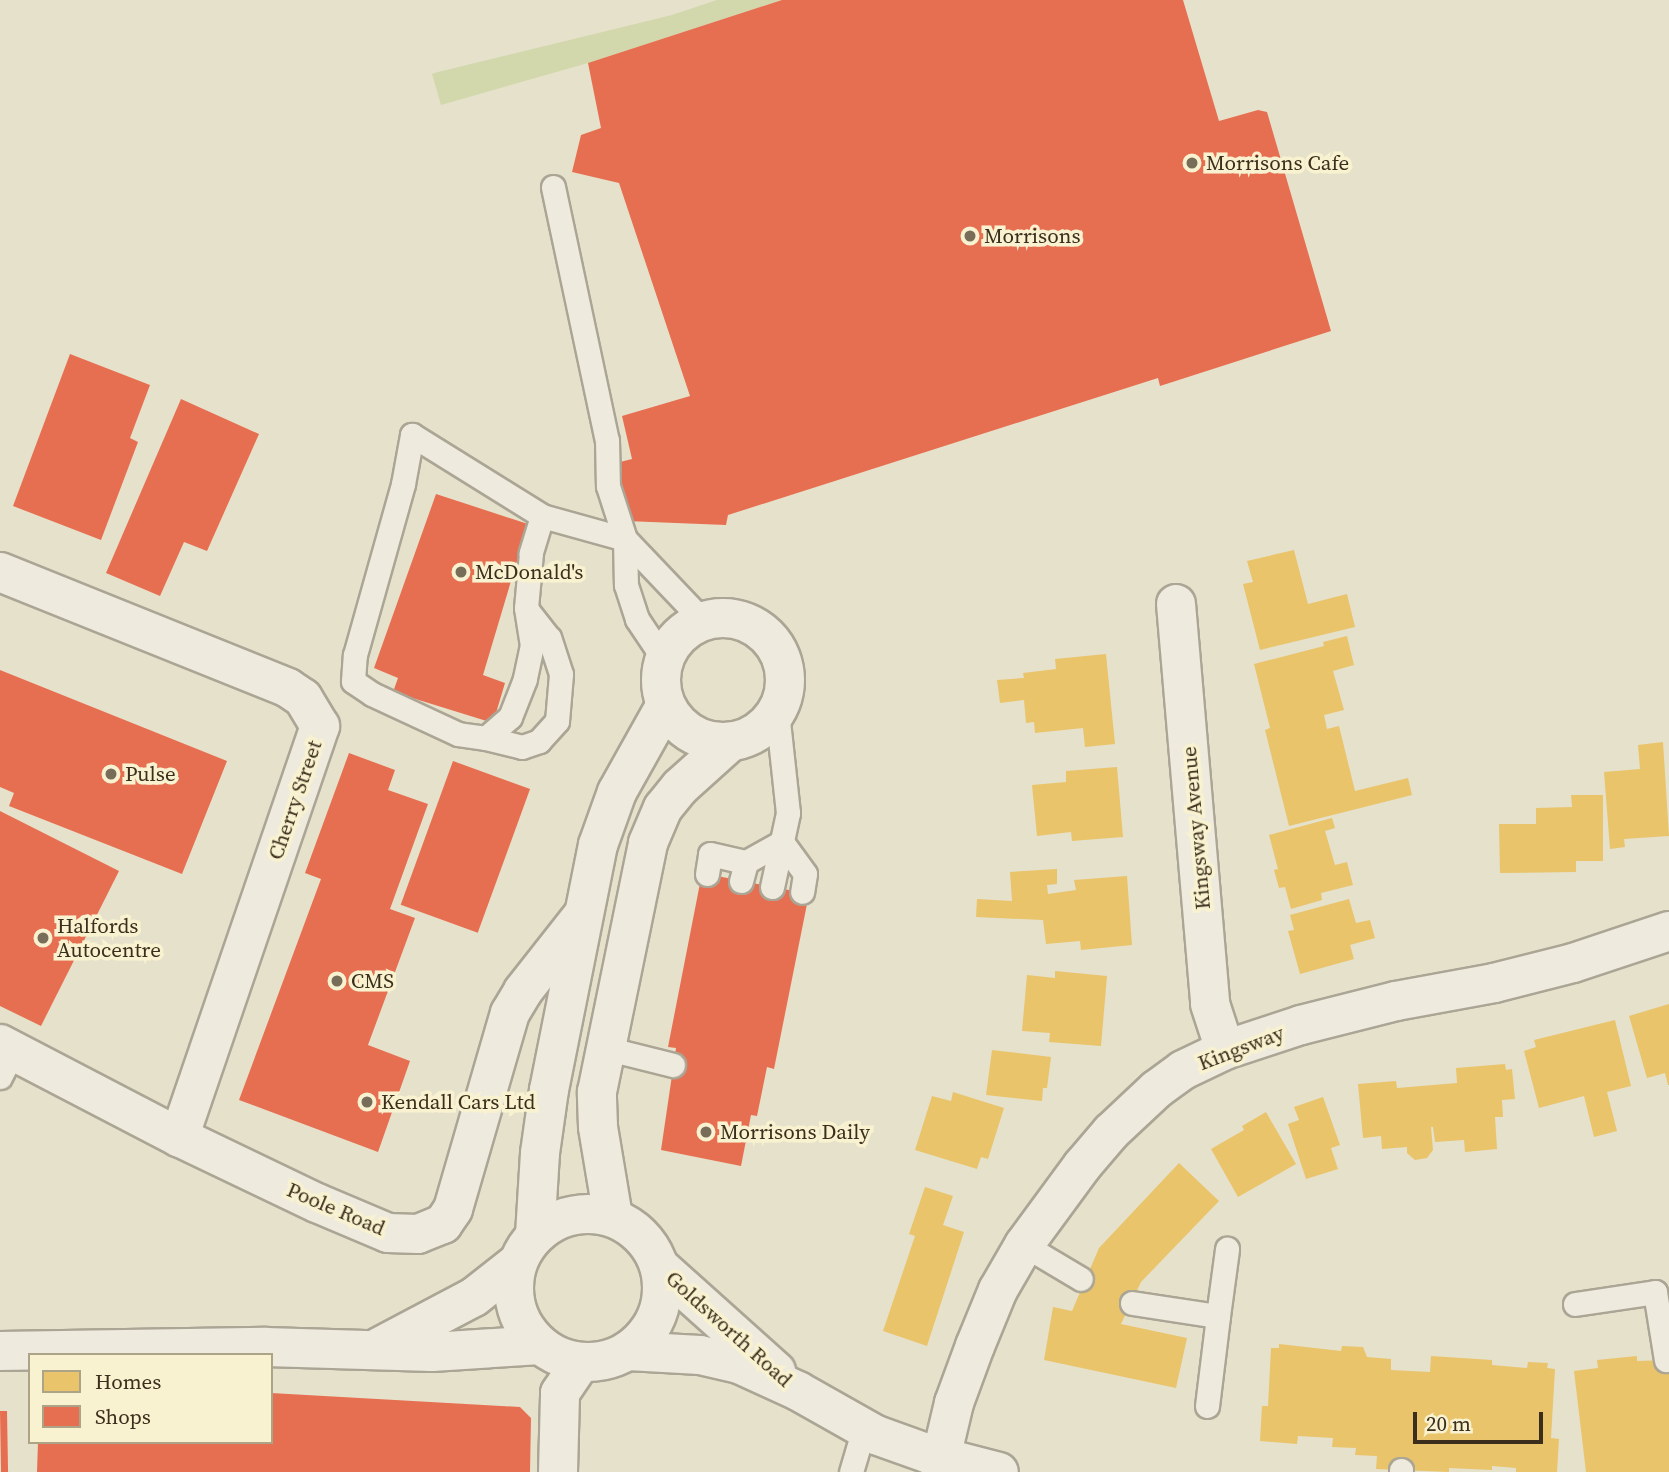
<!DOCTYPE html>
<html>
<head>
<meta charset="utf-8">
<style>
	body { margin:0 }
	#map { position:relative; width:1669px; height:1472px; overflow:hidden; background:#e6e1cb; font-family:"Source Serif 4",serif }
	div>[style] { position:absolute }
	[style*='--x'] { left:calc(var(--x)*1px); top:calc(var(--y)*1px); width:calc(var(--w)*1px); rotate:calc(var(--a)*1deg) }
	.green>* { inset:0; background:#d2d8ac }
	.homes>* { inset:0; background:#e9c46a }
	.shops>* { inset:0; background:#e76f51; transform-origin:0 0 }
	.roads { filter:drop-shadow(2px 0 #aba595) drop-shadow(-2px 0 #aba595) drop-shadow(0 2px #aba595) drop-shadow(0 -2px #aba595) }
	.lane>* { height:23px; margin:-11.5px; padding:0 11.5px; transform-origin:11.5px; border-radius:11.5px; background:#eeeadd }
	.street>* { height:38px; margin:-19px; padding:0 19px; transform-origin:19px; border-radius:19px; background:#eeeadd }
	.street>.ring { margin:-19px; padding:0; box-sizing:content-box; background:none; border:38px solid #eeeadd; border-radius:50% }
	.dots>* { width:19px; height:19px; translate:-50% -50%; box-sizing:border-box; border:4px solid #f9f2d0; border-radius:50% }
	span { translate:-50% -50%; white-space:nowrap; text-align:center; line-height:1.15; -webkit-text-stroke:7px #f9f2d0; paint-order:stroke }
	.poi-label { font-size:21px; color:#3b2e1c }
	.left { translate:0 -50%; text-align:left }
	.street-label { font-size:21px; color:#3b2e1c }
	.legend { position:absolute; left:28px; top:1353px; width:245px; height:91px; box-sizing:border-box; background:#f9f2d0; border:2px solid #ada488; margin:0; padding:9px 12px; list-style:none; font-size:21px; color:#3b2e1c }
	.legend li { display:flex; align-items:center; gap:14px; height:35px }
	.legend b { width:35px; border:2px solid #ada488 }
	.scale { position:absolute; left:1413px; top:1412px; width:130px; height:32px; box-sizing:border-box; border:4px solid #3b2e1c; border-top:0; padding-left:9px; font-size:21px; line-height:24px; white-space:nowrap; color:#3b2e1c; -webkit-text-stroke:5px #f9f2d0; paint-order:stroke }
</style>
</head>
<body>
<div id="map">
	<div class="green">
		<i style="clip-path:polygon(717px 0,782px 0,588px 63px,441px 105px,432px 74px,438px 72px,672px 15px)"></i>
	</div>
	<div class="homes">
		<i style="clip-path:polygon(1294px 550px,1308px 604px,1347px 594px,1355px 627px,1260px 650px,1243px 584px,1253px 582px,1247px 561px)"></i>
		<i style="clip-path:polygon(1347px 636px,1354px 665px,1333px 671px,1344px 710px,1324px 715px,1327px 729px,1339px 726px,1355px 791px,1408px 778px,1412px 795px,1289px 826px,1265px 730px,1270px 728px,1254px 664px,1324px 646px,1323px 642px)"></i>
		<i style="clip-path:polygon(1106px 654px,1115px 744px,1085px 747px,1083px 728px,1035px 733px,1034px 722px,1026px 723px,1024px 700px,1000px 703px,997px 680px,1024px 678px,1023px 673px,1056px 669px,1055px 659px)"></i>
		<i style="clip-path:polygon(1663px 742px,1669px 836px,1624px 839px,1625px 847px,1610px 849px,1604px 772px,1640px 769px,1638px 745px)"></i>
		<i style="clip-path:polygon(1117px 767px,1123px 837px,1072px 841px,1071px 832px,1037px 836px,1032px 785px,1066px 782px,1066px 771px)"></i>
		<i style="clip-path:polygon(1571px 795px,1603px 795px,1603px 861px,1576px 861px,1576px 872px,1500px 873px,1499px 824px,1536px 824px,1536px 808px,1572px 807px)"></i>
		<i style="clip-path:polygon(1332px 818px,1335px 828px,1325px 831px,1335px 865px,1347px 862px,1353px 885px,1321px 893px,1322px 900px,1291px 909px,1285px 887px,1279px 888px,1274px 870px,1278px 869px,1269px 835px)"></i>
		<i style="clip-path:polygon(1057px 869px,1057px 884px,1047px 885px,1048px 894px,1076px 890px,1074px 880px,1127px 876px,1132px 945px,1081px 950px,1080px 941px,1046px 944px,1043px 920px,976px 917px,977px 899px,1012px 901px,1010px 872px)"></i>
		<i style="clip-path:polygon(1349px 899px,1356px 923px,1370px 920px,1375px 938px,1350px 945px,1354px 959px,1300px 974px,1288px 931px,1294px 930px,1290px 915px)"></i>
		<i style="clip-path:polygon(1055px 971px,1107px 976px,1101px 1046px,1049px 1042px,1050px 1033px,1022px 1031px,1027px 975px,1055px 978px)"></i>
		<i style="clip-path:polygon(1669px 1004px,1669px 1085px,1668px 1085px,1665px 1073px,1647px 1078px,1629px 1016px)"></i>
		<i style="clip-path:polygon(1615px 1020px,1631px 1086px,1607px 1092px,1617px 1131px,1594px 1137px,1584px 1096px,1539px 1108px,1524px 1051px,1536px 1047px,1534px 1040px)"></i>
		<i style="clip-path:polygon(992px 1050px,1051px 1057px,1047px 1088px,1043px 1088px,1042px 1101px,986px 1095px)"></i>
		<i style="clip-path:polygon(1505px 1064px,1506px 1070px,1512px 1069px,1515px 1099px,1502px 1100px,1503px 1117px,1495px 1117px,1497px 1149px,1465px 1152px,1464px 1140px,1435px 1142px,1433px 1127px,1431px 1127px,1433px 1150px,1427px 1158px,1415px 1160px,1407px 1153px,1407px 1147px,1382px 1149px,1381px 1136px,1363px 1138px,1358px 1084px,1396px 1081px,1397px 1088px,1457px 1083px,1456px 1068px)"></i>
		<i style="clip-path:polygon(953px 1092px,1004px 1108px,988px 1159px,981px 1157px,977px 1169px,915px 1150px,932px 1096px,951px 1101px)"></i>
		<i style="clip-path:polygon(1323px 1097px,1340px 1145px,1331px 1148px,1338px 1169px,1306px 1179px,1288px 1124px,1299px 1120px,1294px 1107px)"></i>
		<i style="clip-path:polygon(1266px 1112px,1296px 1164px,1238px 1197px,1211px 1149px,1244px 1130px,1242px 1126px)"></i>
		<i style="clip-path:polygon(1179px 1163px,1219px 1201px,1141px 1282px,1121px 1324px,1187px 1338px,1176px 1388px,1044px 1360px,1053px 1307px,1072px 1311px,1099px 1248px)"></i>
		<i style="clip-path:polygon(925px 1187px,953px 1196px,943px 1225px,964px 1232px,927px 1346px,883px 1331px,915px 1236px,909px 1234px)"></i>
		<i style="clip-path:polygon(1279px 1344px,1341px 1351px,1342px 1346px,1363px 1347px,1367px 1357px,1391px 1359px,1391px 1370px,1430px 1372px,1431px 1356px,1492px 1360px,1492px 1365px,1527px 1368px,1528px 1362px,1548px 1363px,1547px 1368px,1555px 1369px,1551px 1438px,1559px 1439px,1557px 1472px,1516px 1472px,1516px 1468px,1492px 1466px,1492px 1470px,1449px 1468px,1449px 1472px,1376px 1469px,1377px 1456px,1355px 1455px,1356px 1448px,1332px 1447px,1333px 1438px,1298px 1436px,1297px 1444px,1260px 1441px,1262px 1406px,1268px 1406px,1271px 1348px,1279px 1348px)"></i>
		<i style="clip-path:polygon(1637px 1356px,1637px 1361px,1669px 1360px,1669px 1472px,1586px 1472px,1574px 1371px,1598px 1368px,1597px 1360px)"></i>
	</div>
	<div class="shops">
		<i style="clip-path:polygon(782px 0,1183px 0,1219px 121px,1258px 110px,1267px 112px,1331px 331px,1160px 386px,1158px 378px,728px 515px,726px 525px,626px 521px,616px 463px,632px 459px,622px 416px,690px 396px,619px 183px,572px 172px,581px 135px,601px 128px,588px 63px)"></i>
		<i style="clip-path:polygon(70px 354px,150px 385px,130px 438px,138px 442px,101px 540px,13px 506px)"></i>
		<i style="clip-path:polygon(181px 399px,259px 434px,207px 551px,184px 542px,160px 596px,106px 573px)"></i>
		<i style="clip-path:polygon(436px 494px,528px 524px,483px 675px,505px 683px,493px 723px,393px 692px,398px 678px,374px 668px)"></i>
		<i style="clip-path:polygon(0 670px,227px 761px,182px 874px,9px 806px,14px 793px,0 787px)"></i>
		<i style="clip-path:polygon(349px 753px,395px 770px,388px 790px,428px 804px,390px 909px,415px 918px,368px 1045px,410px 1061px,378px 1152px,239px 1100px,321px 879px,305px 873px)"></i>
		<i style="left:453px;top:761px;width:82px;height:153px;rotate:20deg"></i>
		<i style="clip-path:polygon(0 811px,119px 871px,41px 1026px,0 1006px)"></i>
		<i style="clip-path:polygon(702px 873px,809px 894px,774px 1069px,767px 1067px,757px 1116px,751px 1115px,741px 1166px,661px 1150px,676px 1048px,668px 1047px)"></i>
		<i style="clip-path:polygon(271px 1393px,520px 1407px,531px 1418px,530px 1472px,37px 1472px,38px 1442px,271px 1442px)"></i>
		<i style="left:7px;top:1411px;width:61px;height:7px;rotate:89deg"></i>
	</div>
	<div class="roads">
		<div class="lane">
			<i style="--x:553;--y:187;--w:259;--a:78"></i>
			<i style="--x:607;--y:440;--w:46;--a:88.8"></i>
			<i style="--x:608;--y:486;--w:56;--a:72.2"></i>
			<i style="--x:625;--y:539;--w:46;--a:88.8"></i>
			<i style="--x:626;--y:585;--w:36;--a:72"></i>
			<i style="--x:637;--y:619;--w:47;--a:56.3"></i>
			<i style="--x:542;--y:516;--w:39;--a:107"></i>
			<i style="--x:531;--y:553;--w:55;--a:95.2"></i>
			<i style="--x:526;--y:608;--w:37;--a:81"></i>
			<i style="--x:532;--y:645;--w:35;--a:102"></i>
			<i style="--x:525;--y:679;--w:41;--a:111.5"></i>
			<i style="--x:510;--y:717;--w:32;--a:139"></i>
			<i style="--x:486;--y:738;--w:28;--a:-172"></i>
			<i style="--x:458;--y:734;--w:95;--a:-155.1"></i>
			<i style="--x:372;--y:694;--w:23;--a:-146"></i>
			<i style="--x:353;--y:681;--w:26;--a:-86"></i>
			<i style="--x:355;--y:655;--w:178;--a:-74.3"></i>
			<i style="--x:403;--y:484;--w:50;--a:-79.6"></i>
			<i style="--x:412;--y:435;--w:153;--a:31.9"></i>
			<i style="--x:542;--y:516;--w:86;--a:15.5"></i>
			<i style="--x:625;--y:539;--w:113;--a:46.4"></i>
			<i style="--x:486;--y:738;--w:37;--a:14"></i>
			<i style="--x:522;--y:747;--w:18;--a:-19"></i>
			<i style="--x:539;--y:741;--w:27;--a:-48"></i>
			<i style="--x:557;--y:721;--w:47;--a:-85.1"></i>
			<i style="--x:561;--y:674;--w:38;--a:-108"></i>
			<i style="--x:549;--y:638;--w:34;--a:-128"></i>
			<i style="--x:782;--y:842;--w:39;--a:54"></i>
			<i style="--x:805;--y:874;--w:18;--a:99"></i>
			<i style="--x:707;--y:874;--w:20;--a:-81"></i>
			<i style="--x:710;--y:854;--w:37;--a:13"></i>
			<i style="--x:741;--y:881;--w:20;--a:-75"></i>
			<i style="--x:746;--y:862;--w:41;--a:-29.1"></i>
			<i style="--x:772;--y:887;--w:76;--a:-77.8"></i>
			<i style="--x:788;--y:813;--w:103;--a:-96.2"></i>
			<i style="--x:605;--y:1048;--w:70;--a:14"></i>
			<i style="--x:0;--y:1077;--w:29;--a:-63"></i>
			<i style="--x:1024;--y:1245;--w:66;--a:30.8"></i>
			<i style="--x:1132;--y:1303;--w:87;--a:8.6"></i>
			<i style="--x:1218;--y:1316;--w:68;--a:-82.3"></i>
			<i style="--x:1575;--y:1304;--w:81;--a:-8.5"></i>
			<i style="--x:1655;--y:1292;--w:69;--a:80.8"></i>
			<i style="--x:1207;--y:1406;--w:91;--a:-83"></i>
			<i style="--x:851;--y:1472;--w:46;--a:-73.5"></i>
			<i style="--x:1401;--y:1472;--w:2;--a:-90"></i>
		</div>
		<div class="street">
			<i style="--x:0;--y:572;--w:310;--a:21.9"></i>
			<i style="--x:288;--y:688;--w:18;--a:34"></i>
			<i style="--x:303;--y:698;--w:33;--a:59"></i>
			<i style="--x:320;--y:726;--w:435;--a:108.9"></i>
			<i style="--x:1176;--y:604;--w:401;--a:85.1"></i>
			<i style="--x:1210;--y:1004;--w:48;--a:71.9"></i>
			<i class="ring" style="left:661px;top:618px;width:86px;height:86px"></i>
			<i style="--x:0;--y:1044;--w:202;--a:27.5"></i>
			<i style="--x:179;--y:1137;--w:153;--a:25.6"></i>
			<i style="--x:317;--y:1203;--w:77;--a:22.9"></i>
			<i style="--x:388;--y:1233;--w:30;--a:2"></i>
			<i style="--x:418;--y:1234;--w:27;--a:-22"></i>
			<i style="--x:443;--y:1224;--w:18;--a:-56"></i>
			<i style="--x:453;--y:1209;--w:204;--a:-73.8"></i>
			<i style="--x:510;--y:1013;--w:26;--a:-59"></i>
			<i style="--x:523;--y:991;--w:95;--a:-51.8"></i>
			<i class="ring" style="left:514px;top:1214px;width:110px;height:110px"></i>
			<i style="--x:613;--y:1217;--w:91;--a:-99.5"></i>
			<i style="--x:598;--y:1127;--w:35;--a:-92"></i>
			<i style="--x:597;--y:1092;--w:254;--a:-78.4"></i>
			<i style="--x:648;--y:843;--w:38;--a:-67"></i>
			<i style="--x:663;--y:808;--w:27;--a:-51"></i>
			<i style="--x:680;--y:787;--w:66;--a:-41.9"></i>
			<i style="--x:535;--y:1235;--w:82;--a:-86.5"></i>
			<i style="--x:540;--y:1153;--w:64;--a:-81.9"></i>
			<i style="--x:549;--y:1090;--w:250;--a:-78.7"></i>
			<i style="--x:598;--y:845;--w:56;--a:-70.3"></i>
			<i style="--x:617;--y:792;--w:98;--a:-60.8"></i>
			<i style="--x:660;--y:1267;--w:156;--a:41.9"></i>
			<i style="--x:379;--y:1347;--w:107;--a:-27.8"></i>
			<i style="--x:474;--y:1297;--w:55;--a:-38.3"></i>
			<i style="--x:0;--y:1351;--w:266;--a:-0.9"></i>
			<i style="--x:266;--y:1347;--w:166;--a:1.7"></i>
			<i style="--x:432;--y:1352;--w:108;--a:-3.7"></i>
			<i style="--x:628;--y:1351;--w:72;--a:3.2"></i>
			<i style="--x:700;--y:1355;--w:40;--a:13"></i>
			<i style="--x:739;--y:1364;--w:65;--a:24.6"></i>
			<i style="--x:798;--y:1391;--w:90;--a:29.4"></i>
			<i style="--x:876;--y:1435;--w:56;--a:19.7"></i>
			<i style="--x:929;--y:1454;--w:72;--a:14.4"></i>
			<i style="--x:941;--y:1458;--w:57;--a:-76.7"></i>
			<i style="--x:954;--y:1403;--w:61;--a:-69.8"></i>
			<i style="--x:975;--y:1346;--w:61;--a:-67.7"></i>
			<i style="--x:998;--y:1290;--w:52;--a:-60"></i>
			<i style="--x:1024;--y:1245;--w:98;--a:-53.7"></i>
			<i style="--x:1082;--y:1166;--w:45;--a:-49.5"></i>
			<i style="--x:1111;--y:1132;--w:63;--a:-43.1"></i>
			<i style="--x:1157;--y:1089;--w:32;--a:-36"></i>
			<i style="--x:1183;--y:1070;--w:47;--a:-25.5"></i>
			<i style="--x:1225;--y:1050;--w:80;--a:-18.2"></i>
			<i style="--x:1301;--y:1025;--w:98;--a:-14.2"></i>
			<i style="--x:1396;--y:1001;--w:100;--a:-10.4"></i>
			<i style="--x:1494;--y:983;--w:81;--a:-14.2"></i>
			<i style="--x:1573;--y:963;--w:101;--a:-18.4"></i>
			<i style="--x:558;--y:1472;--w:79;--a:-88.5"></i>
			<i style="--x:560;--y:1393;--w:37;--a:-56"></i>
		</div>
	</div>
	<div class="dots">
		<i style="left:1192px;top:163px;background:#776d59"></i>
		<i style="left:970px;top:236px;background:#776d59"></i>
		<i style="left:461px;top:572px;background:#776d59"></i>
		<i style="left:111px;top:774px;background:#776d59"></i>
		<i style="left:43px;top:938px;background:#776d59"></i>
		<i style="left:337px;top:981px;background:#776d59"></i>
		<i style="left:367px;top:1102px;background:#776d59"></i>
		<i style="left:706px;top:1132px;background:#776d59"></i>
	</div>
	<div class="poi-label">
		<span class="left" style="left:1206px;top:163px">Morrisons Cafe</span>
		<span class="left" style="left:984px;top:236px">Morrisons</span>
		<span class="left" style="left:475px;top:572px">McDonald's</span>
		<span class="left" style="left:125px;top:774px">Pulse</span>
		<span class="left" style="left:57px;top:938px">Halfords<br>Autocentre</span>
		<span class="left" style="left:351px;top:981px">CMS</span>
		<span class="left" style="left:381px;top:1102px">Kendall Cars Ltd</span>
		<span class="left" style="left:720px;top:1132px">Morrisons Daily</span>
	</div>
	<div class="street-label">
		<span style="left:295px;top:800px;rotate:-71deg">Cherry Street</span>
		<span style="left:1196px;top:828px;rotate:-95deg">Kingsway Avenue</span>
		<span style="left:1241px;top:1048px;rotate:-21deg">Kingsway</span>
		<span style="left:336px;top:1209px;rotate:23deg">Poole Road</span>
		<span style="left:729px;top:1329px;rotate:42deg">Goldsworth Road</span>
	</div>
	<ul class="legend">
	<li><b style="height:19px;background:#e9c46a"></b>Homes</li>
	<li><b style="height:19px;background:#e76f51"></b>Shops</li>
	</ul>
	<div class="scale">20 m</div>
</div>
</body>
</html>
